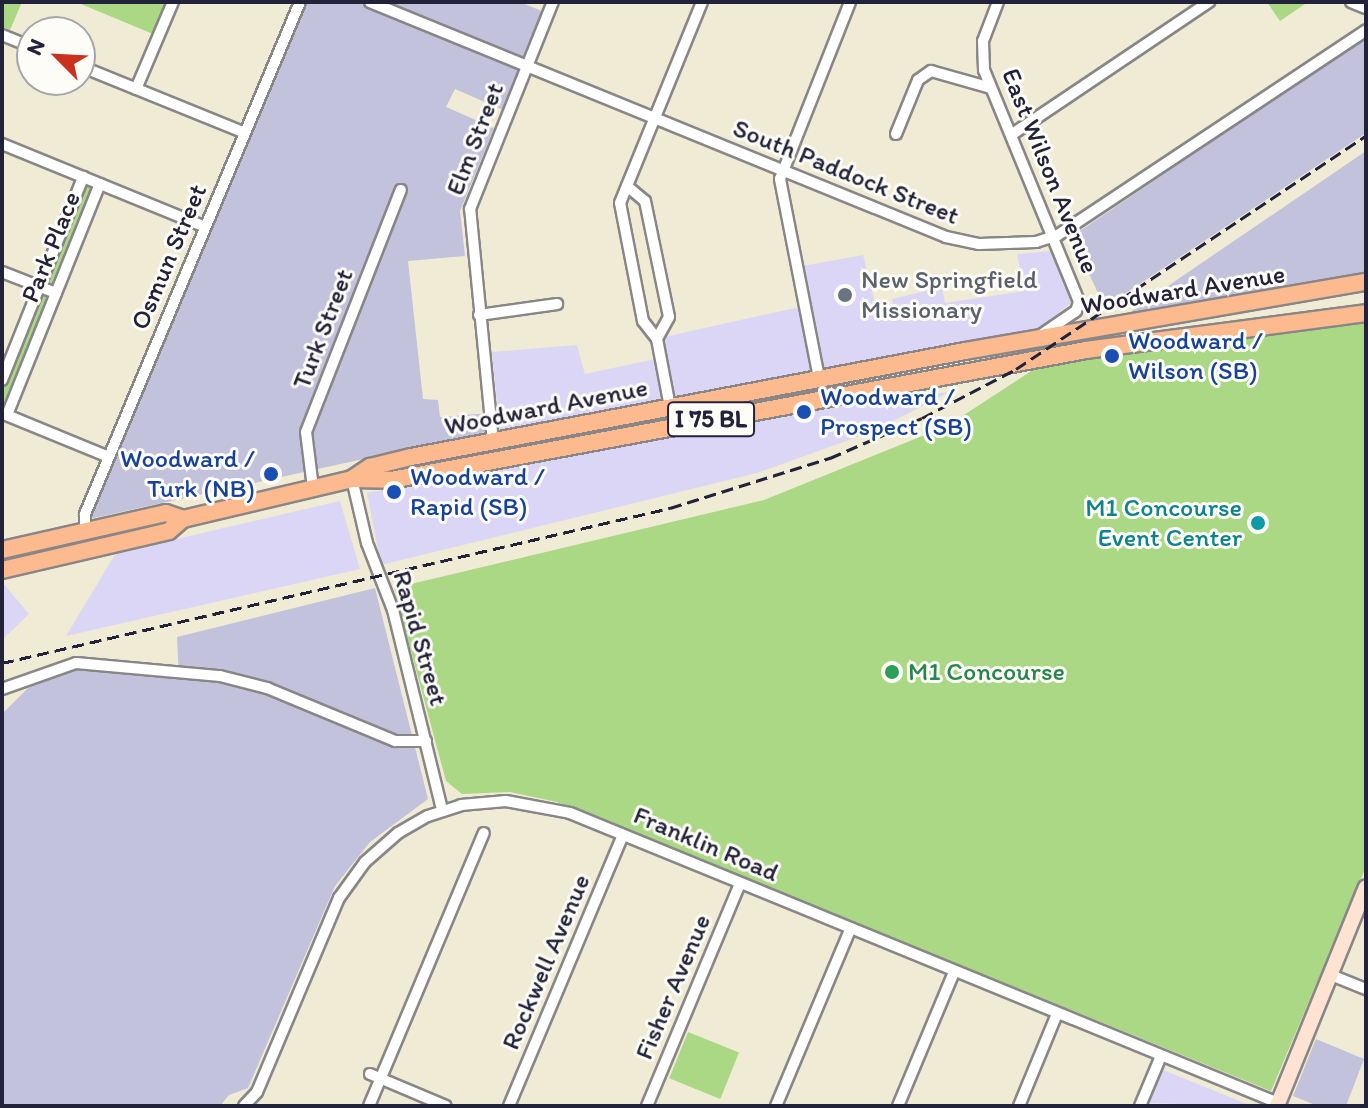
<!DOCTYPE html>
<html>
<head>
<meta charset="utf-8">
<style>
	body { margin:0 }
	#map { position:relative; width:1368px; height:1108px; overflow:hidden; background:#f0ebd4; font-family:Itim,sans-serif }
	div>[style] { position:absolute }
	[style*='--x'] { left:calc(var(--x)*1px); top:calc(var(--y)*1px); width:calc(var(--w)*1px); rotate:calc(var(--a)*1deg) }
	.built>* { inset:0; background:#dcd6f6 }
	.industrial>* { inset:0; background:#c2c2dc }
	.green>* { inset:0; background:#aad885; transform-origin:0 0 }
	.roads { filter:drop-shadow(2px 0 #898688) drop-shadow(-2px 0 #898688) drop-shadow(0 2px #898688) drop-shadow(0 -2px #898688) }
	.street>* { height:10px; margin:-5px; padding:0 5px; transform-origin:5px; border-radius:5px; background:#fff }
	.secondary>* { height:14px; margin:-7px; padding:0 7px; transform-origin:7px; border-radius:7px; background:#fee3d2 }
	.primary>* { height:16px; margin:-8px; padding:0 8px; transform-origin:8px; border-radius:8px; background:#fcba8e }
	.rail>* { height:3px; margin-top:-1.5px; transform-origin:0; background:repeating-linear-gradient(90deg,#22223b 0 12px,transparent 0 18px) }
	.dots>* { width:22px; height:22px; translate:-50% -50%; box-sizing:border-box; border:4px solid #fdfcf7; border-radius:50% }
	span { translate:-50% -50%; white-space:nowrap; text-align:center; line-height:1.15; -webkit-text-stroke:6px #fdfcf7; paint-order:stroke }
	.shield-label span { padding:2px 6px; background:#fdfcf7; border:2px solid; border-radius:6px; -webkit-text-stroke-width:0 }
	.shield-label { font-size:24px; color:#22223b; font-weight:700 }
	.street-label { font-size:26px; color:#22223b }
	.worship-label { font-size:26px; color:#5b616d }
	.left { translate:0 -50%; text-align:left }
	.transit-label { font-size:26px; color:#164399 }
	.right { translate:-100% -50%; text-align:right }
	.culture-label { font-size:26px; color:#0d838f }
	.leisure-label { font-size:26px; color:#27864d }
	.frame { position:absolute; inset:0; border:4px solid #22223b; pointer-events:none }
	.north { position:absolute; left:16px; top:16px; width:80px; height:80px; box-sizing:border-box; background:#fdfcf7; border:2px solid #a5a5ac; border-radius:50%; rotate:294deg; font-size:22px; font-weight:700; line-height:32px; text-align:center; color:#22223b }
	.north::after { content:''; display:block; margin:auto; width:28px; height:36px; background:#c8321e; clip-path:polygon(50% 0,100% 100%,50% 72%,0 100%) }
</style>
</head>
<body>
<div id="map">
	<div class="built">
		<i style="clip-path:polygon(1050px 251px,1073px 301px,1032px 334px,500px 434px,492px 352px,577px 345px,585px 374px,660px 358px,664px 337px,804px 306px,797px 267px,863px 255px,878px 315px,894px 315px,892px 299px,942px 287px,945px 303px,1024px 291px,1017px 254px)"></i>
		<i style="clip-path:polygon(950px 392px,874px 431px,757px 473px,381px 565px,367px 493px,835px 404px)"></i>
		<i style="clip-path:polygon(340px 501px,360px 569px,66px 636px,116px 553px)"></i>
		<i style="clip-path:polygon(2px 582px,29px 614px,2px 640px)"></i>
		<i style="clip-path:polygon(1161px 1069px,1252px 1106px,1147px 1103px)"></i>
	</div>
	<div class="industrial">
		<i style="clip-path:polygon(307px 2px,520px 2px,549px 14px,508px 112px,455px 89px,446px 107px,494px 128px,460px 211px,465px 256px,408px 261px,423px 399px,438px 400px,440px 417px,490px 413px,491px 431px,89px 519px)"></i>
		<i style="clip-path:polygon(1366px 37px,1366px 133px,1105px 307px,1071px 237px)"></i>
		<i style="clip-path:polygon(1366px 151px,1366px 274px,1125px 316px,1184px 275px)"></i>
		<i style="clip-path:polygon(375px 588px,428px 799px,370px 842px,335px 886px,248px 1088px,229px 1095px,220px 1106px,2px 1106px,2px 714px,28px 688px,75px 668px,179px 678px,177px 637px)"></i>
		<i style="clip-path:polygon(1316px 1039px,1364px 1059px,1346px 1106px,1318px 1106px,1293px 1096px)"></i>
	</div>
	<div class="green">
		<i style="clip-path:polygon(2px 2px,22px 2px,10px 30px,2px 26px)"></i>
		<i style="clip-path:polygon(76px 2px,165px 2px,153px 34px)"></i>
		<i style="clip-path:polygon(1267px 2px,1308px 2px,1280px 21px)"></i>
		<i style="clip-path:polygon(90px 185px,92px 192px,51px 285px,46px 281px,84px 186px)"></i>
		<i style="clip-path:polygon(42px 295px,48px 299px,2px 407px,2px 390px)"></i>
		<i style="clip-path:polygon(1366px 310px,1366px 867px,1271px 1091px,557px 802px,510px 792px,462px 794px,446px 781px,394px 588px,764px 500px,947px 426px,1039px 366px)"></i>
		<i style="left:688px;top:1032px;width:55px;height:50px;rotate:22deg"></i>
	</div>
	<div class="roads">
		<div class="street">
			<i style="--x:370;--y:2;--w:622;--a:22.19"></i>
			<i style="--x:946;--y:237;--w:34;--a:12"></i>
			<i style="--x:979;--y:244;--w:57;--a:-2"></i>
			<i style="--x:1036;--y:242;--w:23;--a:-18"></i>
			<i style="--x:1058;--y:235;--w:370;--a:-33.6"></i>
			<i style="--x:998;--y:2;--w:42;--a:111"></i>
			<i style="--x:983;--y:41;--w:29;--a:88"></i>
			<i style="--x:984;--y:70;--w:251;--a:67.7"></i>
			<i style="--x:1079;--y:302;--w:9;--a:108"></i>
			<i style="--x:1076;--y:311;--w:42;--a:145.6"></i>
			<i style="--x:1351;--y:2;--w:16;--a:22"></i>
			<i style="--x:2;--y:35;--w:32;--a:22"></i>
			<i style="--x:80;--y:66;--w:178;--a:22.1"></i>
			<i style="--x:136;--y:89;--w:95;--a:-67"></i>
			<i style="--x:896;--y:134;--w:58;--a:-67.8"></i>
			<i style="--x:918;--y:80;--w:16;--a:-35"></i>
			<i style="--x:931;--y:71;--w:62;--a:15.8"></i>
			<i style="--x:1011;--y:135;--w:239;--a:-33.9"></i>
			<i style="--x:2;--y:144;--w:219;--a:22.2"></i>
			<i style="--x:627;--y:186;--w:23;--a:40"></i>
			<i style="--x:645;--y:201;--w:118;--a:78.3"></i>
			<i style="--x:669;--y:317;--w:25;--a:119"></i>
			<i style="--x:2;--y:272;--w:58;--a:21.3"></i>
			<i style="--x:479;--y:315;--w:79;--a:-8"></i>
			<i style="--x:819;--y:378;--w:203;--a:-101.1"></i>
			<i style="--x:780;--y:179;--w:190;--a:-68.4"></i>
			<i style="--x:2;--y:380;--w:219;--a:-68.2"></i>
			<i style="--x:670;--y:407;--w:69;--a:-100.8"></i>
			<i style="--x:657;--y:339;--w:23;--a:-128"></i>
			<i style="--x:643;--y:321;--w:120;--a:-101"></i>
			<i style="--x:620;--y:203;--w:217;--a:-67.8"></i>
			<i style="--x:4;--y:414;--w:113;--a:22.3"></i>
			<i style="--x:7;--y:415;--w:249;--a:-68.1"></i>
			<i style="--x:493;--y:442;--w:234;--a:-95.6"></i>
			<i style="--x:470;--y:209;--w:223;--a:-68.2"></i>
			<i style="--x:352;--y:479;--w:66;--a:76.8"></i>
			<i style="--x:367;--y:543;--w:72;--a:68.8"></i>
			<i style="--x:393;--y:610;--w:206;--a:76.2"></i>
			<i style="--x:313;--y:488;--w:56;--a:-97.1"></i>
			<i style="--x:306;--y:432;--w:260;--a:-68.6"></i>
			<i style="--x:85;--y:530;--w:16;--a:-90"></i>
			<i style="--x:85;--y:514;--w:555;--a:-67.22"></i>
			<i style="--x:2;--y:689;--w:78;--a:-19.4"></i>
			<i style="--x:76;--y:663;--w:145;--a:5.2"></i>
			<i style="--x:220;--y:676;--w:49;--a:14.3"></i>
			<i style="--x:267;--y:688;--w:139;--a:22.5"></i>
			<i style="--x:395;--y:741;--w:31;--a:0"></i>
			<i style="--x:1331;--y:975;--w:38;--a:22"></i>
			<i style="--x:370;--y:1074;--w:82;--a:22.8"></i>
			<i style="--x:244;--y:1106;--w:19;--a:-47"></i>
			<i style="--x:257;--y:1092;--w:211;--a:-67.1"></i>
			<i style="--x:339;--y:898;--w:44;--a:-54.2"></i>
			<i style="--x:365;--y:862;--w:44;--a:-41.3"></i>
			<i style="--x:398;--y:833;--w:34;--a:-30"></i>
			<i style="--x:428;--y:816;--w:35;--a:-18"></i>
			<i style="--x:461;--y:805;--w:45;--a:-5.1"></i>
			<i style="--x:506;--y:801;--w:65;--a:10.6"></i>
			<i style="--x:570;--y:813;--w:765;--a:22.27"></i>
			<i style="--x:369;--y:1106;--w:296;--a:-67.2"></i>
			<i style="--x:509;--y:1106;--w:294;--a:-67.2"></i>
			<i style="--x:647;--y:1106;--w:241;--a:-67.3"></i>
			<i style="--x:776;--y:1106;--w:191;--a:-67.2"></i>
			<i style="--x:898;--y:1106;--w:145;--a:-67.3"></i>
			<i style="--x:1019;--y:1106;--w:100;--a:-67.6"></i>
			<i style="--x:1140;--y:1106;--w:54;--a:-67.2"></i>
		</div>
		<div class="secondary">
			<i style="--x:1277;--y:1106;--w:236;--a:-67.9"></i>
		</div>
		<div class="primary">
			<i style="--x:352;--y:479;--w:22;--a:-34"></i>
			<i style="--x:370;--y:467;--w:42;--a:-13.7"></i>
			<i style="--x:411;--y:457;--w:564;--a:-10.83"></i>
			<i style="--x:965;--y:351;--w:407;--a:-9.8"></i>
			<i style="--x:2;--y:550;--w:168;--a:-12.7"></i>
			<i style="--x:166;--y:513;--w:18;--a:19"></i>
			<i style="--x:2;--y:570;--w:171;--a:-13.1"></i>
			<i style="--x:169;--y:531;--w:18;--a:-41"></i>
			<i style="--x:183;--y:519;--w:174;--a:-13.3"></i>
			<i style="--x:352;--y:479;--w:39;--a:1"></i>
			<i style="--x:391;--y:480;--w:707;--a:-10.59"></i>
			<i style="--x:1086;--y:350;--w:282;--a:-7.5"></i>
		</div>
	</div>
	<div class="rail">
		<i style="--x:2;--y:663;--w:686;--a:-13.06"></i>
		<i style="--x:670;--y:508;--w:168;--a:-17.4"></i>
		<i style="--x:830;--y:458;--w:100;--a:-23.5"></i>
		<i style="--x:922;--y:418;--w:106;--a:-27.5"></i>
		<i style="--x:1016;--y:369;--w:420;--a:-33.7"></i>
	</div>
	<div class="dots">
		<i style="left:845px;top:295px;background:#6b7280"></i>
		<i style="left:1112px;top:356px;background:#1a4fb4"></i>
		<i style="left:804px;top:412px;background:#1a4fb4"></i>
		<i style="left:271px;top:474px;background:#1a4fb4"></i>
		<i style="left:394px;top:492px;background:#1a4fb4"></i>
		<i style="left:1258px;top:523px;background:#0f9aa8"></i>
		<i style="left:892px;top:672px;background:#2e9e5b"></i>
	</div>
	<div class="shield-label">
		<span style="left:711px;top:419px">I 75 BL</span>
	</div>
	<div class="street-label">
		<span style="left:475px;top:139px;rotate:-69deg">Elm Street</span>
		<span style="left:1050px;top:171px;rotate:68deg">East Wilson Avenue</span>
		<span style="left:846px;top:172px;rotate:22deg">South Paddock Street</span>
		<span style="left:51px;top:247px;rotate:-68deg">Park Place</span>
		<span style="left:169px;top:257px;rotate:-67deg">Osmun Street</span>
		<span style="left:1183px;top:290px;rotate:-9deg">Woodward Avenue</span>
		<span style="left:323px;top:329px;rotate:-69deg">Turk Street</span>
		<span style="left:546px;top:407px;rotate:-11deg">Woodward Avenue</span>
		<span style="left:420px;top:638px;rotate:74deg">Rapid Street</span>
		<span style="left:706px;top:844px;rotate:23deg">Franklin Road</span>
		<span style="left:546px;top:962px;rotate:-67deg">Rockwell Avenue</span>
		<span style="left:673px;top:987px;rotate:-67deg">Fisher Avenue</span>
	</div>
	<div class="worship-label">
		<span class="left" style="left:861px;top:295px">New Springfield<br>Missionary</span>
	</div>
	<div class="transit-label">
		<span class="left" style="left:1128px;top:356px">Woodward /<br>Wilson (SB)</span>
		<span class="left" style="left:820px;top:412px">Woodward /<br>Prospect (SB)</span>
		<span class="right" style="left:255px;top:474px">Woodward /<br>Turk (NB)</span>
		<span class="left" style="left:410px;top:492px">Woodward /<br>Rapid (SB)</span>
	</div>
	<div class="culture-label">
		<span class="right" style="left:1242px;top:523px">M1 Concourse<br>Event Center</span>
	</div>
	<div class="leisure-label">
		<span class="left" style="left:908px;top:672px">M1 Concourse</span>
	</div>
	<div class="frame"></div>
	<div class="north">N</div>
</div>
</body>
</html>
